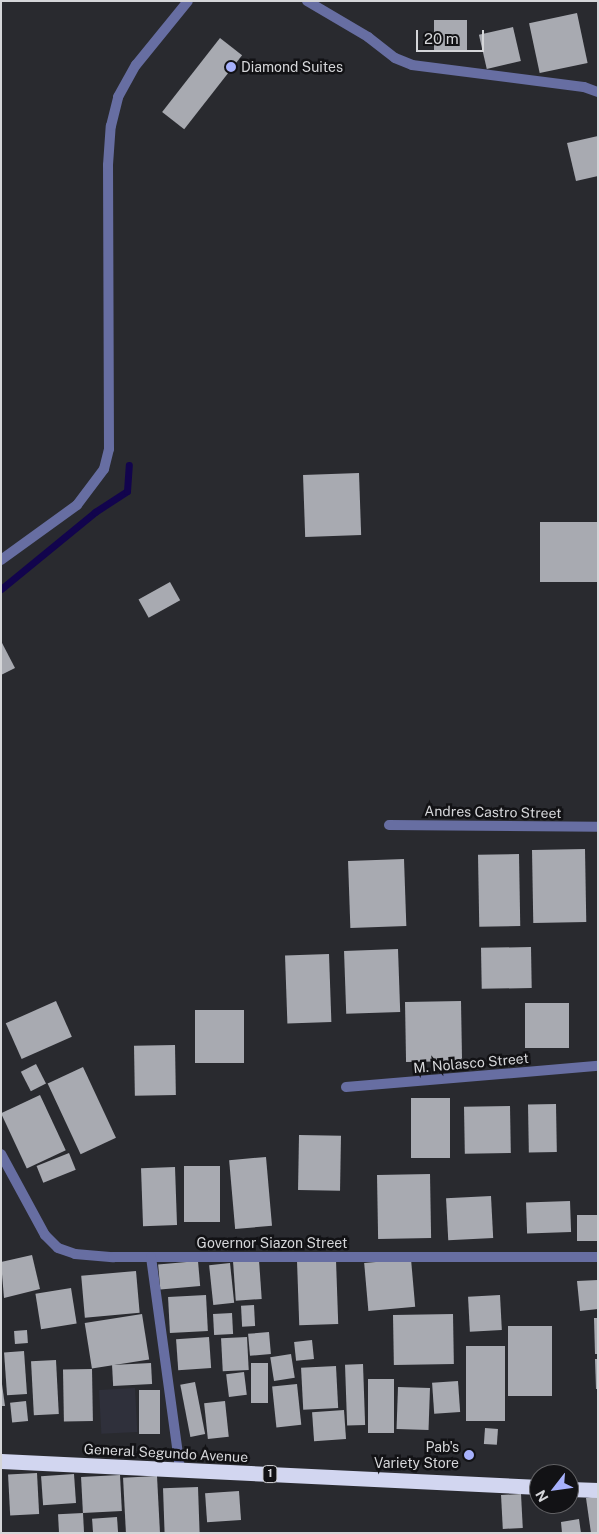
<!DOCTYPE html>
<html>
<head>
<meta charset="utf-8">
<style>
	body { margin:0 }
	#map { position:relative; width:599px; height:1534px; overflow:hidden; background:#292a2f; font-family:"Public Sans",sans-serif }
	div>[style] { position:absolute }
	[style*='--x'] { left:calc(var(--x)*1px); top:calc(var(--y)*1px); width:calc(var(--w)*1px); rotate:calc(var(--a)*1deg) }
	.built>* { inset:0; background:#2f303b; transform-origin:0 0 }
	.stream>* { height:7px; margin:-3.5px; padding:0 3.5px; transform-origin:3.5px; border-radius:3.5px; background:#12044d }
	.building>* { inset:0; background:#a8aab1; transform-origin:0 0 }
	.street>* { height:10px; margin:-5px; padding:0 5px; transform-origin:5px; border-radius:5px; background:#676ea2 }
	.highway>* { height:15px; margin:-7.5px; padding:0 7.5px; transform-origin:7.5px; border-radius:7.5px; background:#d2d6f0 }
	.dots>* { width:14px; height:14px; translate:-50% -50%; box-sizing:border-box; border:2px solid #121215; border-radius:50% }
	span { translate:-50% -50%; white-space:nowrap; text-align:center; line-height:1.15; -webkit-text-stroke:5px #121215; paint-order:stroke }
	.shield-label span { padding:1px 4px; background:#121215; border:1px solid; border-radius:4px; -webkit-text-stroke-width:0 }
	.shield-label { font-size:12px; color:#d5d6d9; font-weight:700 }
	.poi-label { font-size:14px; color:#d5d6d9 }
	.left { translate:0 -50%; text-align:left }
	.right { translate:-100% -50%; text-align:right }
	.street-label { font-size:14px; color:#d5d6d9 }
	.frame { position:absolute; inset:0; border:2px solid #d5d6d9; pointer-events:none }
	.north { position:absolute; left:529px; top:1464px; width:50px; height:50px; box-sizing:border-box; background:#121215; border:1px solid #606063; border-radius:50%; rotate:240deg; font-size:14px; font-weight:700; line-height:20px; text-align:center; color:#d5d6d9 }
	.north::after { content:''; display:block; margin:auto; width:18px; height:22px; background:#a7b1fc; clip-path:polygon(50% 0,100% 100%,50% 72%,0 100%) }
	.scale { position:absolute; left:416px; top:30px; width:68px; height:22px; box-sizing:border-box; border:2px solid #d5d6d9; border-top:0; padding-left:6px; font-size:15px; line-height:18px; white-space:nowrap; color:#d5d6d9; -webkit-text-stroke:4px #121215; paint-order:stroke }
</style>
</head>
<body>
<div id="map">
	<div class="built">
		<i style="left:135px;top:1388px;width:44px;height:36px;rotate:87deg"></i>
	</div>
	<div class="stream">
		<i style="--x:1;--y:589;--w:122;--a:-39.3"></i>
		<i style="--x:95;--y:512;--w:38;--a:-33"></i>
		<i style="--x:127;--y:491;--w:26;--a:-86"></i>
	</div>
	<div class="building">
		<i style="left:577px;top:13px;width:51px;height:49px;rotate:78deg"></i>
		<i style="left:434px;top:20px;width:33px;height:31px"></i>
		<i style="left:513px;top:27px;width:35px;height:35px;rotate:77deg"></i>
		<i style="left:220px;top:38px;width:28px;height:94px;rotate:38deg"></i>
		<i style="clip-path:polygon(598px 136px,598px 176px,576px 181px,567px 143px)"></i>
		<i style="left:359px;top:473px;width:62px;height:56px;rotate:88deg"></i>
		<i style="left:598px;top:522px;width:60px;height:58px;rotate:90deg"></i>
		<i style="left:170px;top:582px;width:21px;height:36px;rotate:61deg"></i>
		<i style="clip-path:polygon(1px 641px,15px 668px,1px 675px)"></i>
		<i style="left:585px;top:849px;width:73px;height:53px;rotate:89deg"></i>
		<i style="left:519px;top:854px;width:72px;height:41px;rotate:89deg"></i>
		<i style="left:404px;top:859px;width:67px;height:56px;rotate:88deg"></i>
		<i style="left:531px;top:947px;width:41px;height:50px;rotate:89deg"></i>
		<i style="left:398px;top:949px;width:63px;height:54px;rotate:88deg"></i>
		<i style="left:329px;top:954px;width:68px;height:44px;rotate:88deg"></i>
		<i style="left:56px;top:1001px;width:39px;height:55px;rotate:66deg"></i>
		<i style="left:461px;top:1001px;width:60px;height:56px;rotate:89deg"></i>
		<i style="left:525px;top:1003px;width:44px;height:45px"></i>
		<i style="left:195px;top:1010px;width:49px;height:53px"></i>
		<i style="left:175px;top:1045px;width:50px;height:41px;rotate:89deg"></i>
		<i style="left:36px;top:1064px;width:22px;height:17px;rotate:63deg"></i>
		<i style="left:83px;top:1067px;width:78px;height:39px;rotate:65deg"></i>
		<i style="left:40px;top:1095px;width:61px;height:43px;rotate:65deg"></i>
		<i style="left:411px;top:1098px;width:39px;height:60px"></i>
		<i style="left:556px;top:1104px;width:48px;height:28px;rotate:89deg"></i>
		<i style="left:510px;top:1106px;width:47px;height:46px;rotate:89deg"></i>
		<i style="left:299px;top:1135px;width:42px;height:55px;rotate:1deg"></i>
		<i style="left:69px;top:1153px;width:18px;height:35px;rotate:68deg"></i>
		<i style="left:266px;top:1157px;width:69px;height:37px;rotate:85deg"></i>
		<i style="left:184px;top:1166px;width:36px;height:56px"></i>
		<i style="left:175px;top:1167px;width:58px;height:34px;rotate:88deg"></i>
		<i style="left:430px;top:1174px;width:64px;height:53px;rotate:89deg"></i>
		<i style="left:491px;top:1196px;width:42px;height:45px;rotate:87deg"></i>
		<i style="left:570px;top:1201px;width:31px;height:44px;rotate:88deg"></i>
		<i style="left:598px;top:1215px;width:26px;height:21px;rotate:90deg"></i>
		<i style="clip-path:polygon(32px 1255px,40px 1289px,4px 1298px,1px 1262px)"></i>
		<i style="left:411px;top:1259px;width:48px;height:47px;rotate:85deg"></i>
		<i style="left:259px;top:1260px;width:39px;height:26px;rotate:86deg"></i>
		<i style="left:336px;top:1260px;width:64px;height:39px;rotate:88deg"></i>
		<i style="left:198px;top:1261px;width:25px;height:40px;rotate:85deg"></i>
		<i style="left:230px;top:1263px;width:40px;height:21px;rotate:84deg"></i>
		<i style="left:136px;top:1271px;width:42px;height:55px;rotate:85deg"></i>
		<i style="clip-path:polygon(598px 1280px,598px 1309px,580px 1311px,577px 1281px)"></i>
		<i style="left:71px;top:1288px;width:36px;height:36px;rotate:81deg"></i>
		<i style="left:206px;top:1295px;width:36px;height:38px;rotate:87deg"></i>
		<i style="left:500px;top:1295px;width:35px;height:32px;rotate:87deg"></i>
		<i style="left:254px;top:1305px;width:21px;height:13px;rotate:87deg"></i>
		<i style="left:232px;top:1313px;width:21px;height:19px;rotate:87deg"></i>
		<i style="left:142px;top:1314px;width:46px;height:58px;rotate:81deg"></i>
		<i style="left:453px;top:1314px;width:50px;height:60px;rotate:89deg"></i>
		<i style="clip-path:polygon(594px 1318px,598px 1318px,598px 1354px,595px 1354px)"></i>
		<i style="left:508px;top:1326px;width:44px;height:70px"></i>
		<i style="left:27px;top:1330px;width:13px;height:13px;rotate:86deg"></i>
		<i style="left:269px;top:1332px;width:22px;height:21px;rotate:85deg"></i>
		<i style="left:209px;top:1337px;width:31px;height:33px;rotate:86deg"></i>
		<i style="left:247px;top:1337px;width:33px;height:26px;rotate:87deg"></i>
		<i style="left:312px;top:1340px;width:19px;height:18px;rotate:84deg"></i>
		<i style="left:466px;top:1346px;width:39px;height:75px"></i>
		<i style="left:24px;top:1351px;width:43px;height:20px;rotate:86deg"></i>
		<i style="left:291px;top:1354px;width:24px;height:21px;rotate:81deg"></i>
		<i style="clip-path:polygon(595px 1359px,598px 1359px,598px 1389px,596px 1389px)"></i>
		<i style="left:56px;top:1360px;width:54px;height:25px;rotate:87deg"></i>
		<i style="left:151px;top:1363px;width:21px;height:39px;rotate:87deg"></i>
		<i style="left:251px;top:1363px;width:17px;height:40px"></i>
		<i style="left:363px;top:1364px;width:61px;height:18px;rotate:88deg"></i>
		<i style="left:336px;top:1366px;width:42px;height:35px;rotate:87deg"></i>
		<i style="left:92px;top:1369px;width:52px;height:29px;rotate:89deg"></i>
		<i style="left:244px;top:1372px;width:23px;height:18px;rotate:83deg"></i>
		<i style="clip-path:polygon(1px 1377px,5px 1406px,1px 1406px)"></i>
		<i style="left:394px;top:1379px;width:54px;height:26px;rotate:90deg"></i>
		<i style="left:458px;top:1381px;width:31px;height:26px;rotate:86deg"></i>
		<i style="left:195px;top:1382px;width:53px;height:15px;rotate:79deg"></i>
		<i style="left:297px;top:1384px;width:41px;height:25px;rotate:84deg"></i>
		<i style="left:398px;top:1387px;width:32px;height:42px;rotate:2deg"></i>
		<i style="left:139px;top:1390px;width:21px;height:44px"></i>
		<i style="left:26px;top:1401px;width:20px;height:16px;rotate:84deg"></i>
		<i style="left:225px;top:1401px;width:36px;height:21px;rotate:84deg"></i>
		<i style="left:344px;top:1410px;width:29px;height:32px;rotate:86deg"></i>
		<i style="left:485px;top:1428px;width:13px;height:16px;rotate:4deg"></i>
		<i style="left:37px;top:1473px;width:41px;height:29px;rotate:87deg"></i>
		<i style="left:74px;top:1474px;width:29px;height:33px;rotate:86deg"></i>
		<i style="left:120px;top:1475px;width:36px;height:39px;rotate:87deg"></i>
		<i style="left:157px;top:1476px;width:57px;height:34px;rotate:87deg"></i>
		<i style="left:198px;top:1487px;width:46px;height:35px;rotate:88deg"></i>
		<i style="left:239px;top:1491px;width:29px;height:34px;rotate:86deg"></i>
		<i style="left:521px;top:1494px;width:34px;height:20px;rotate:87deg"></i>
		<i style="clip-path:polygon(598px 1496px,598px 1533px,591px 1533px,586px 1498px)"></i>
		<i style="left:83px;top:1513px;width:20px;height:25px;rotate:87deg"></i>
		<i style="left:117px;top:1517px;width:16px;height:25px;rotate:86deg"></i>
		<i style="clip-path:polygon(579px 1519px,581px 1533px,562px 1533px,561px 1522px)"></i>
	</div>
	<div class="street">
		<i style="--x:307;--y:1;--w:71;--a:30.5"></i>
		<i style="--x:368;--y:37;--w:34;--a:38"></i>
		<i style="--x:395;--y:58;--w:18;--a:22"></i>
		<i style="--x:412;--y:65;--w:173;--a:7.3"></i>
		<i style="--x:584;--y:87;--w:15;--a:20"></i>
		<i style="--x:1;--y:560;--w:94;--a:-35.9"></i>
		<i style="--x:77;--y:505;--w:45;--a:-53.1"></i>
		<i style="--x:104;--y:469;--w:21;--a:-76"></i>
		<i style="--x:109;--y:449;--w:284;--a:-90.2"></i>
		<i style="--x:108;--y:165;--w:39;--a:-86"></i>
		<i style="--x:111;--y:126;--w:30;--a:-76"></i>
		<i style="--x:118;--y:97;--w:37;--a:-61"></i>
		<i style="--x:136;--y:65;--w:82;--a:-50.9"></i>
		<i style="--x:389;--y:825;--w:209;--a:0.5"></i>
		<i style="--x:346;--y:1087;--w:253;--a:-4.8"></i>
		<i style="--x:1;--y:1154;--w:92;--a:61.5"></i>
		<i style="--x:45;--y:1235;--w:18;--a:45"></i>
		<i style="--x:58;--y:1248;--w:18;--a:19"></i>
		<i style="--x:75;--y:1254;--w:38;--a:5"></i>
		<i style="--x:113;--y:1257;--w:485;--a:0"></i>
		<i style="--x:151;--y:1257;--w:215;--a:82.2"></i>
	</div>
	<div class="highway">
		<i style="--x:1;--y:1461;--w:539;--a:2.77"></i>
		<i style="--x:569;--y:1489;--w:29;--a:2"></i>
	</div>
	<div class="dots">
		<i style="left:231px;top:67px;background:#a7b1fc"></i>
		<i style="left:469px;top:1455px;background:#a7b1fc"></i>
	</div>
	<div class="shield-label">
		<span style="left:270px;top:1474px">1</span>
	</div>
	<div class="poi-label">
		<span class="left" style="left:241px;top:67px">Diamond Suites</span>
		<span class="right" style="left:459px;top:1455px">Pab's<br>Variety Store</span>
	</div>
	<div class="street-label">
		<span style="left:493px;top:812px;rotate:1deg">Andres Castro Street</span>
		<span style="left:471px;top:1063px;rotate:-5deg">M. Nolasco Street</span>
		<span style="left:272px;top:1243px">Governor Siazon Street</span>
		<span style="left:166px;top:1453px;rotate:3deg">General Segundo Avenue</span>
	</div>
	<div class="frame"></div>
	<div class="north">N</div>
	<div class="scale">20 m</div>
</div>
</body>
</html>
